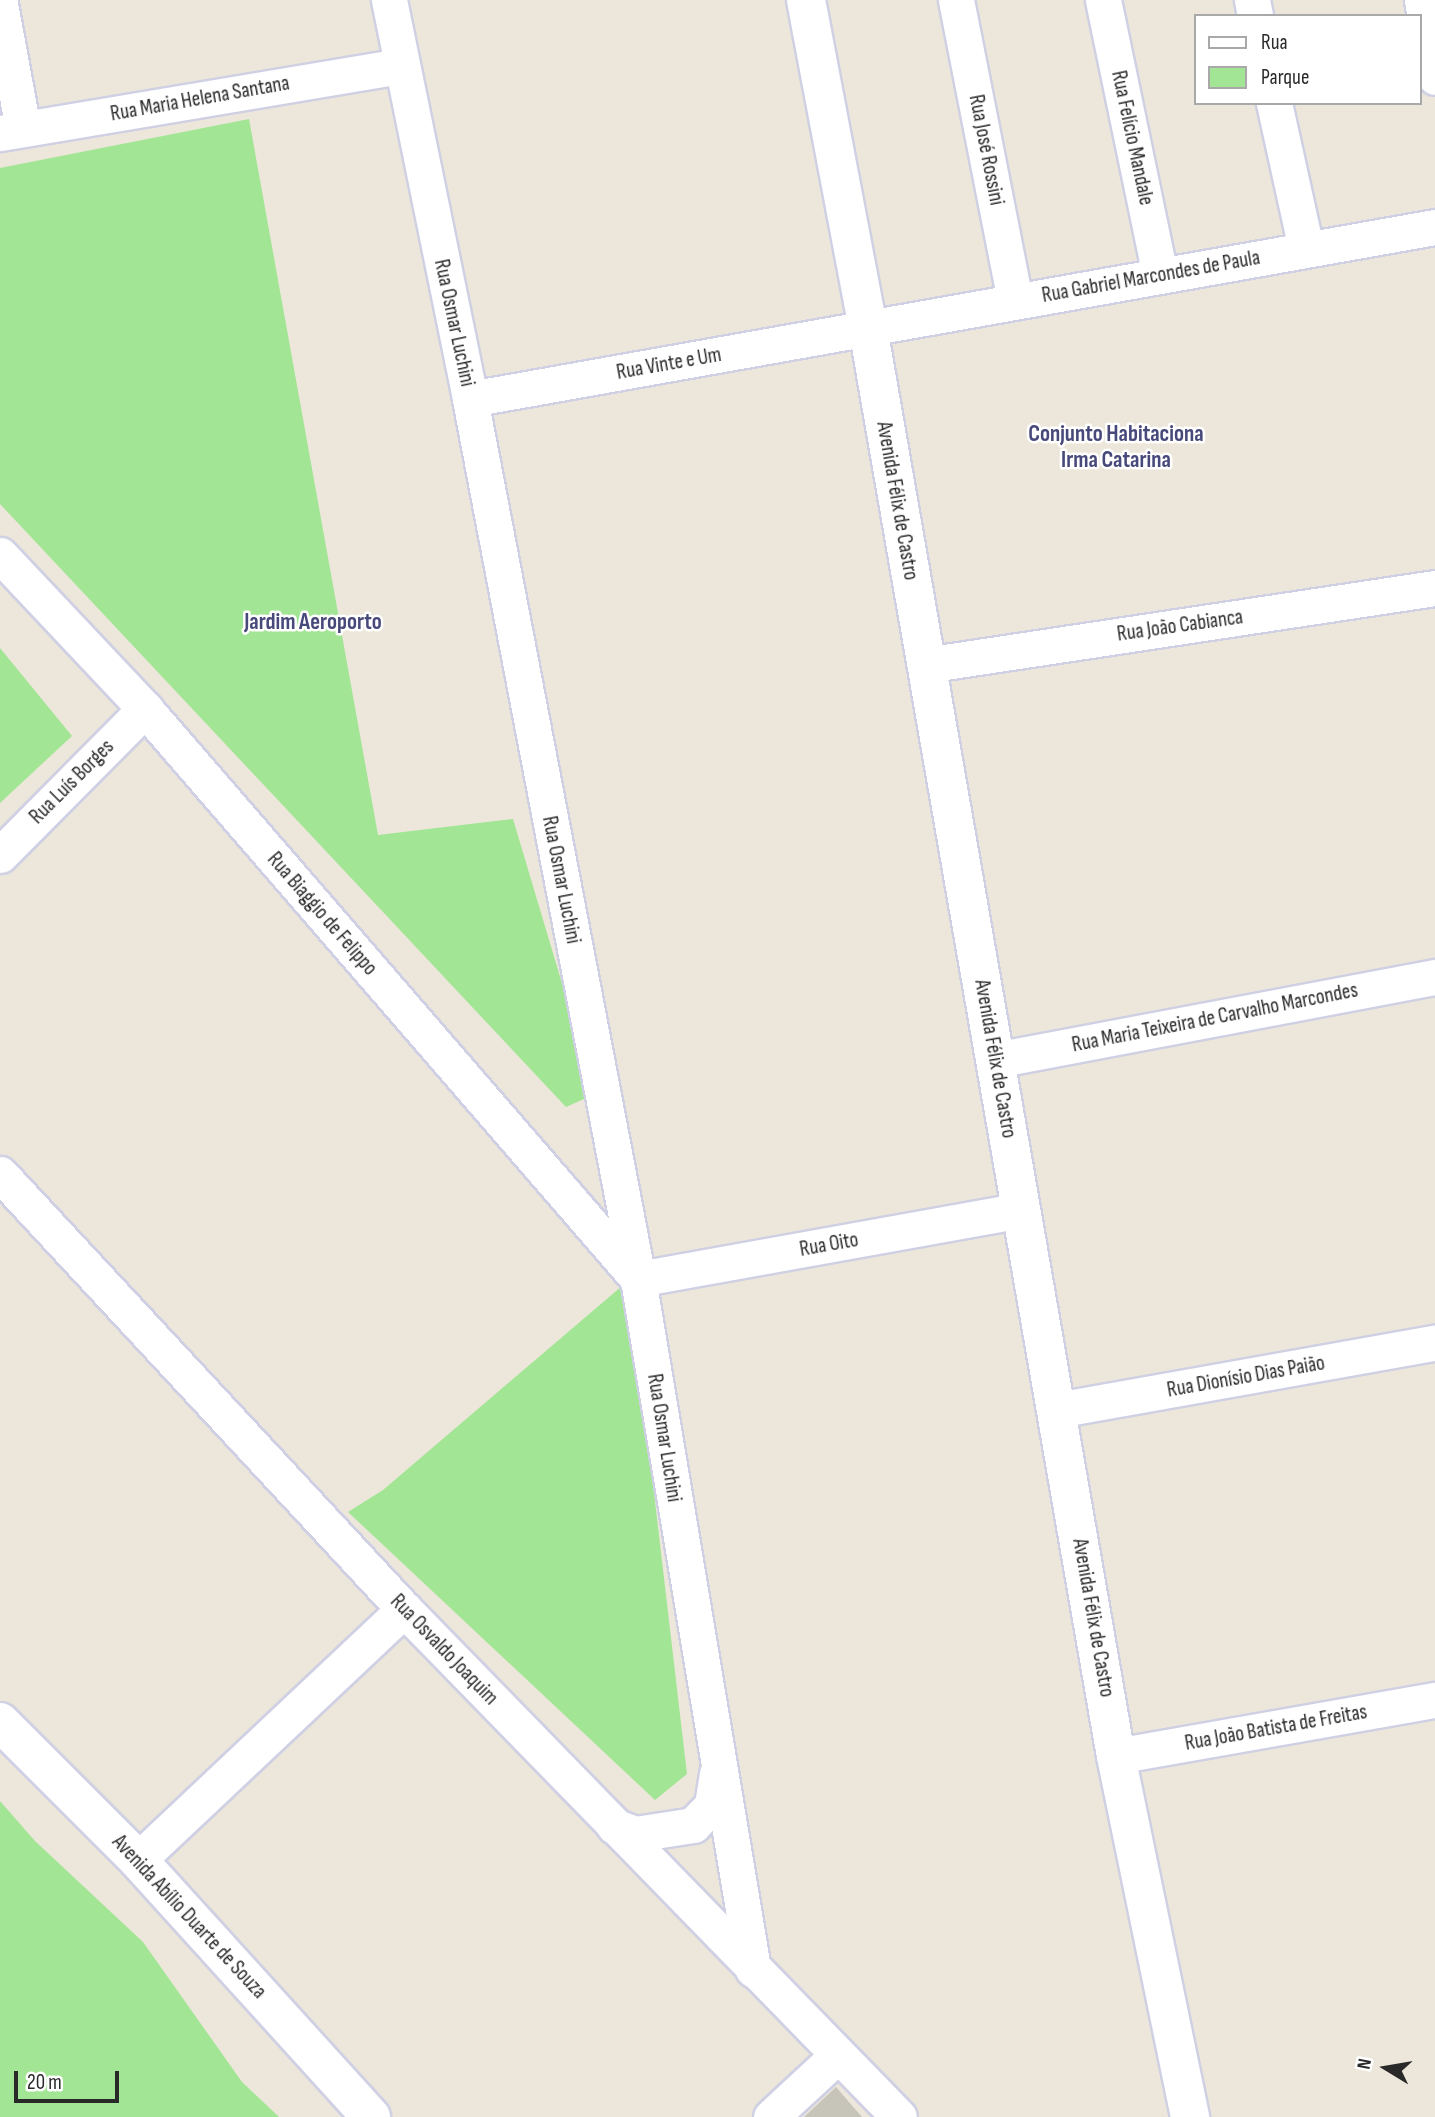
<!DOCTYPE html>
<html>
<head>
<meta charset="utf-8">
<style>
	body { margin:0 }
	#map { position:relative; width:1435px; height:2117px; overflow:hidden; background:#ece7da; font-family:"Sofia Sans Condensed",sans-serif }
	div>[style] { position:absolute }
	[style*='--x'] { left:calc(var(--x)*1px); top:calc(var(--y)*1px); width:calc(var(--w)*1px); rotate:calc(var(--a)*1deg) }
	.green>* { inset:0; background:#a2e594 }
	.building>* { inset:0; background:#c7c4ba }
	.roads { filter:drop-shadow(2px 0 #cfd0e3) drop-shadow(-2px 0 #cfd0e3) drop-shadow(0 2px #cfd0e3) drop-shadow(0 -2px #cfd0e3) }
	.minor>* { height:35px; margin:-17.5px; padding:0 17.5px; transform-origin:17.5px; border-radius:17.5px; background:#fff }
	.tertiary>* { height:38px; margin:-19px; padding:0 19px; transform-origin:19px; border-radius:19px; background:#fff }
	.secondary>* { height:38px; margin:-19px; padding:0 19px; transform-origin:19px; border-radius:19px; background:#fff }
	span { translate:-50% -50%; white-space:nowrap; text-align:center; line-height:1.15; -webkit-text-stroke:5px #fff; paint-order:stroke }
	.street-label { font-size:21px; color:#292929 }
	.neighbourhood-label { font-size:23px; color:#48497b; font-weight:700 }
	.legend { position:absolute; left:1194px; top:14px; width:228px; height:91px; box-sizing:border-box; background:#fff; border:2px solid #a9a9a9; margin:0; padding:9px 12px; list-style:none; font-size:21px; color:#292929 }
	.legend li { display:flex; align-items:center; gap:14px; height:35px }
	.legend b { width:35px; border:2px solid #a9a9a9 }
	.north { position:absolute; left:1351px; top:2033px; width:70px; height:70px; -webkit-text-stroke:5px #fff; paint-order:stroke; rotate:281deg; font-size:19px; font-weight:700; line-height:28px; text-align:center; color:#292929 }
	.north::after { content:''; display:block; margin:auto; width:24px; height:32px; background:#292929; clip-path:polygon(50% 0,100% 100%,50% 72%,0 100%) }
	.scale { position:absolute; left:14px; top:2071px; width:105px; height:32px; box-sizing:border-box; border:4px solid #292929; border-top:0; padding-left:9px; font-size:21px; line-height:24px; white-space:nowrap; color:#292929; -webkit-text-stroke:5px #fff; paint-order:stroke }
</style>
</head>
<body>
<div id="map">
	<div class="green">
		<i style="clip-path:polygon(249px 119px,378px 835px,513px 819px,595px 1094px,566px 1107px,0 504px,0 168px)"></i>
		<i style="clip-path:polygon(0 648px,72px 736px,0 803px)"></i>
		<i style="clip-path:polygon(629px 1280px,687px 1774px,655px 1800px,348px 1512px,383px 1490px)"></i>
		<i style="clip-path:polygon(0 1801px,35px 1841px,143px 1942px,242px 2082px,279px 2117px,0 2117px)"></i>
	</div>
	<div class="building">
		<i style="clip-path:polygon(836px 2087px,862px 2117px,804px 2117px)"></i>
	</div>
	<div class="roads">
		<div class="minor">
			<i style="--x:389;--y:0;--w:407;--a:78.5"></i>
			<i style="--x:470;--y:399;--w:896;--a:79.19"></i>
			<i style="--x:638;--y:1279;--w:700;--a:80.54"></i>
			<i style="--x:956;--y:0;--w:306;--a:78.9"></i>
			<i style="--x:1103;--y:0;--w:281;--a:78.3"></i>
			<i style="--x:1252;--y:0;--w:16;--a:79"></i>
			<i style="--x:1422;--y:0;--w:78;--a:80.4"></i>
			<i style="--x:0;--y:4;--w:127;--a:79.6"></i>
			<i style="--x:1274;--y:103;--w:149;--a:77.6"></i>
			<i style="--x:0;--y:133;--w:405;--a:-9.5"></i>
			<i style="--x:470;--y:399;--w:980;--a:-10.11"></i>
			<i style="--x:0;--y:555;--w:212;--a:46.7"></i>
			<i style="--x:145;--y:709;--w:754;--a:49.14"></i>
			<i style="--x:638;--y:1279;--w:388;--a:-10.2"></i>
			<i style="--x:925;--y:665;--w:516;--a:-8.59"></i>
			<i style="--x:0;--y:855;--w:206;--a:-45.2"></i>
			<i style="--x:995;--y:1060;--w:448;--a:-10.7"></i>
			<i style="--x:0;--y:1174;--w:594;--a:47.12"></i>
			<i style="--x:404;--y:1609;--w:709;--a:45.74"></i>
			<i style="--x:1057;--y:1410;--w:384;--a:-10.1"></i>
			<i style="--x:1116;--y:1756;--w:324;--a:-10"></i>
			<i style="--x:614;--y:1826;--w:22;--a:21"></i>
			<i style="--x:635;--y:1834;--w:59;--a:-8.8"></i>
			<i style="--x:693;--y:1825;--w:28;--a:-46"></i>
			<i style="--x:712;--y:1805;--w:32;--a:-81"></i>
			<i style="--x:138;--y:1860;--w:366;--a:-43.3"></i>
			<i style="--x:771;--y:2117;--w:91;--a:-42.8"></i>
		</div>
		<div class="tertiary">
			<i style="--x:806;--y:0;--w:334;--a:79.3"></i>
			<i style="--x:868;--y:328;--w:1449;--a:80.15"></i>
			<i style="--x:1116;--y:1756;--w:369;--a:78.4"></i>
		</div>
		<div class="secondary">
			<i style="--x:0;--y:1722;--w:195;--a:45"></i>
			<i style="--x:138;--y:1860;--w:347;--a:47.8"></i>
		</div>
	</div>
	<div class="street-label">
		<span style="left:200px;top:99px;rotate:-10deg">Rua Maria Helena Santana</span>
		<span style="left:1132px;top:138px;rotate:78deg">Rua Felício Mandale</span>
		<span style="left:986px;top:150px;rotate:79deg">Rua José Rossini</span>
		<span style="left:1151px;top:277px;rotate:-10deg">Rua Gabriel Marcondes de Paula</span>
		<span style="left:454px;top:323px;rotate:78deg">Rua Osmar Luchini</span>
		<span style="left:669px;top:364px;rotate:-10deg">Rua Vinte e Um</span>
		<span style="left:897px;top:501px;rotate:80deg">Avenida Félix de Castro</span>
		<span style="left:1180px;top:626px;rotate:-8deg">Rua João Cabianca</span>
		<span style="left:72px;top:782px;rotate:-45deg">Rua Luís Borges</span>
		<span style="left:561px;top:880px;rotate:79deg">Rua Osmar Luchini</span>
		<span style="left:322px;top:914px;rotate:49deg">Rua Biaggio de Felippo</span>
		<span style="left:1215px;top:1018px;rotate:-11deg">Rua Maria Teixeira de Carvalho Marcondes</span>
		<span style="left:995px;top:1059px;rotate:80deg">Avenida Félix de Castro</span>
		<span style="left:829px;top:1245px;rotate:-10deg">Rua Oito</span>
		<span style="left:1246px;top:1377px;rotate:-10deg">Rua Dionísio Dias Paião</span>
		<span style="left:664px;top:1438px;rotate:81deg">Rua Osmar Luchini</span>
		<span style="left:1093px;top:1618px;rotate:80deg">Avenida Félix de Castro</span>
		<span style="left:444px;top:1650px;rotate:46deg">Rua Osvaldo Joaquim</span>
		<span style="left:1276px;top:1728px;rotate:-10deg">Rua João Batista de Freitas</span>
		<span style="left:189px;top:1917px;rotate:47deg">Avenida Abílio Duarte de Souza</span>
	</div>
	<div class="neighbourhood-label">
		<span style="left:1116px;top:447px">Conjunto Habitaciona<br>Irma Catarina</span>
		<span style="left:313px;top:622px">Jardim Aeroporto</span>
	</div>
	<ul class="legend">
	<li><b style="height:9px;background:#fff"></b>Rua</li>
	<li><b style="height:19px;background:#a2e594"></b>Parque</li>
	</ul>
	<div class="north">N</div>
	<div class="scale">20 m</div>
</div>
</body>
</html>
